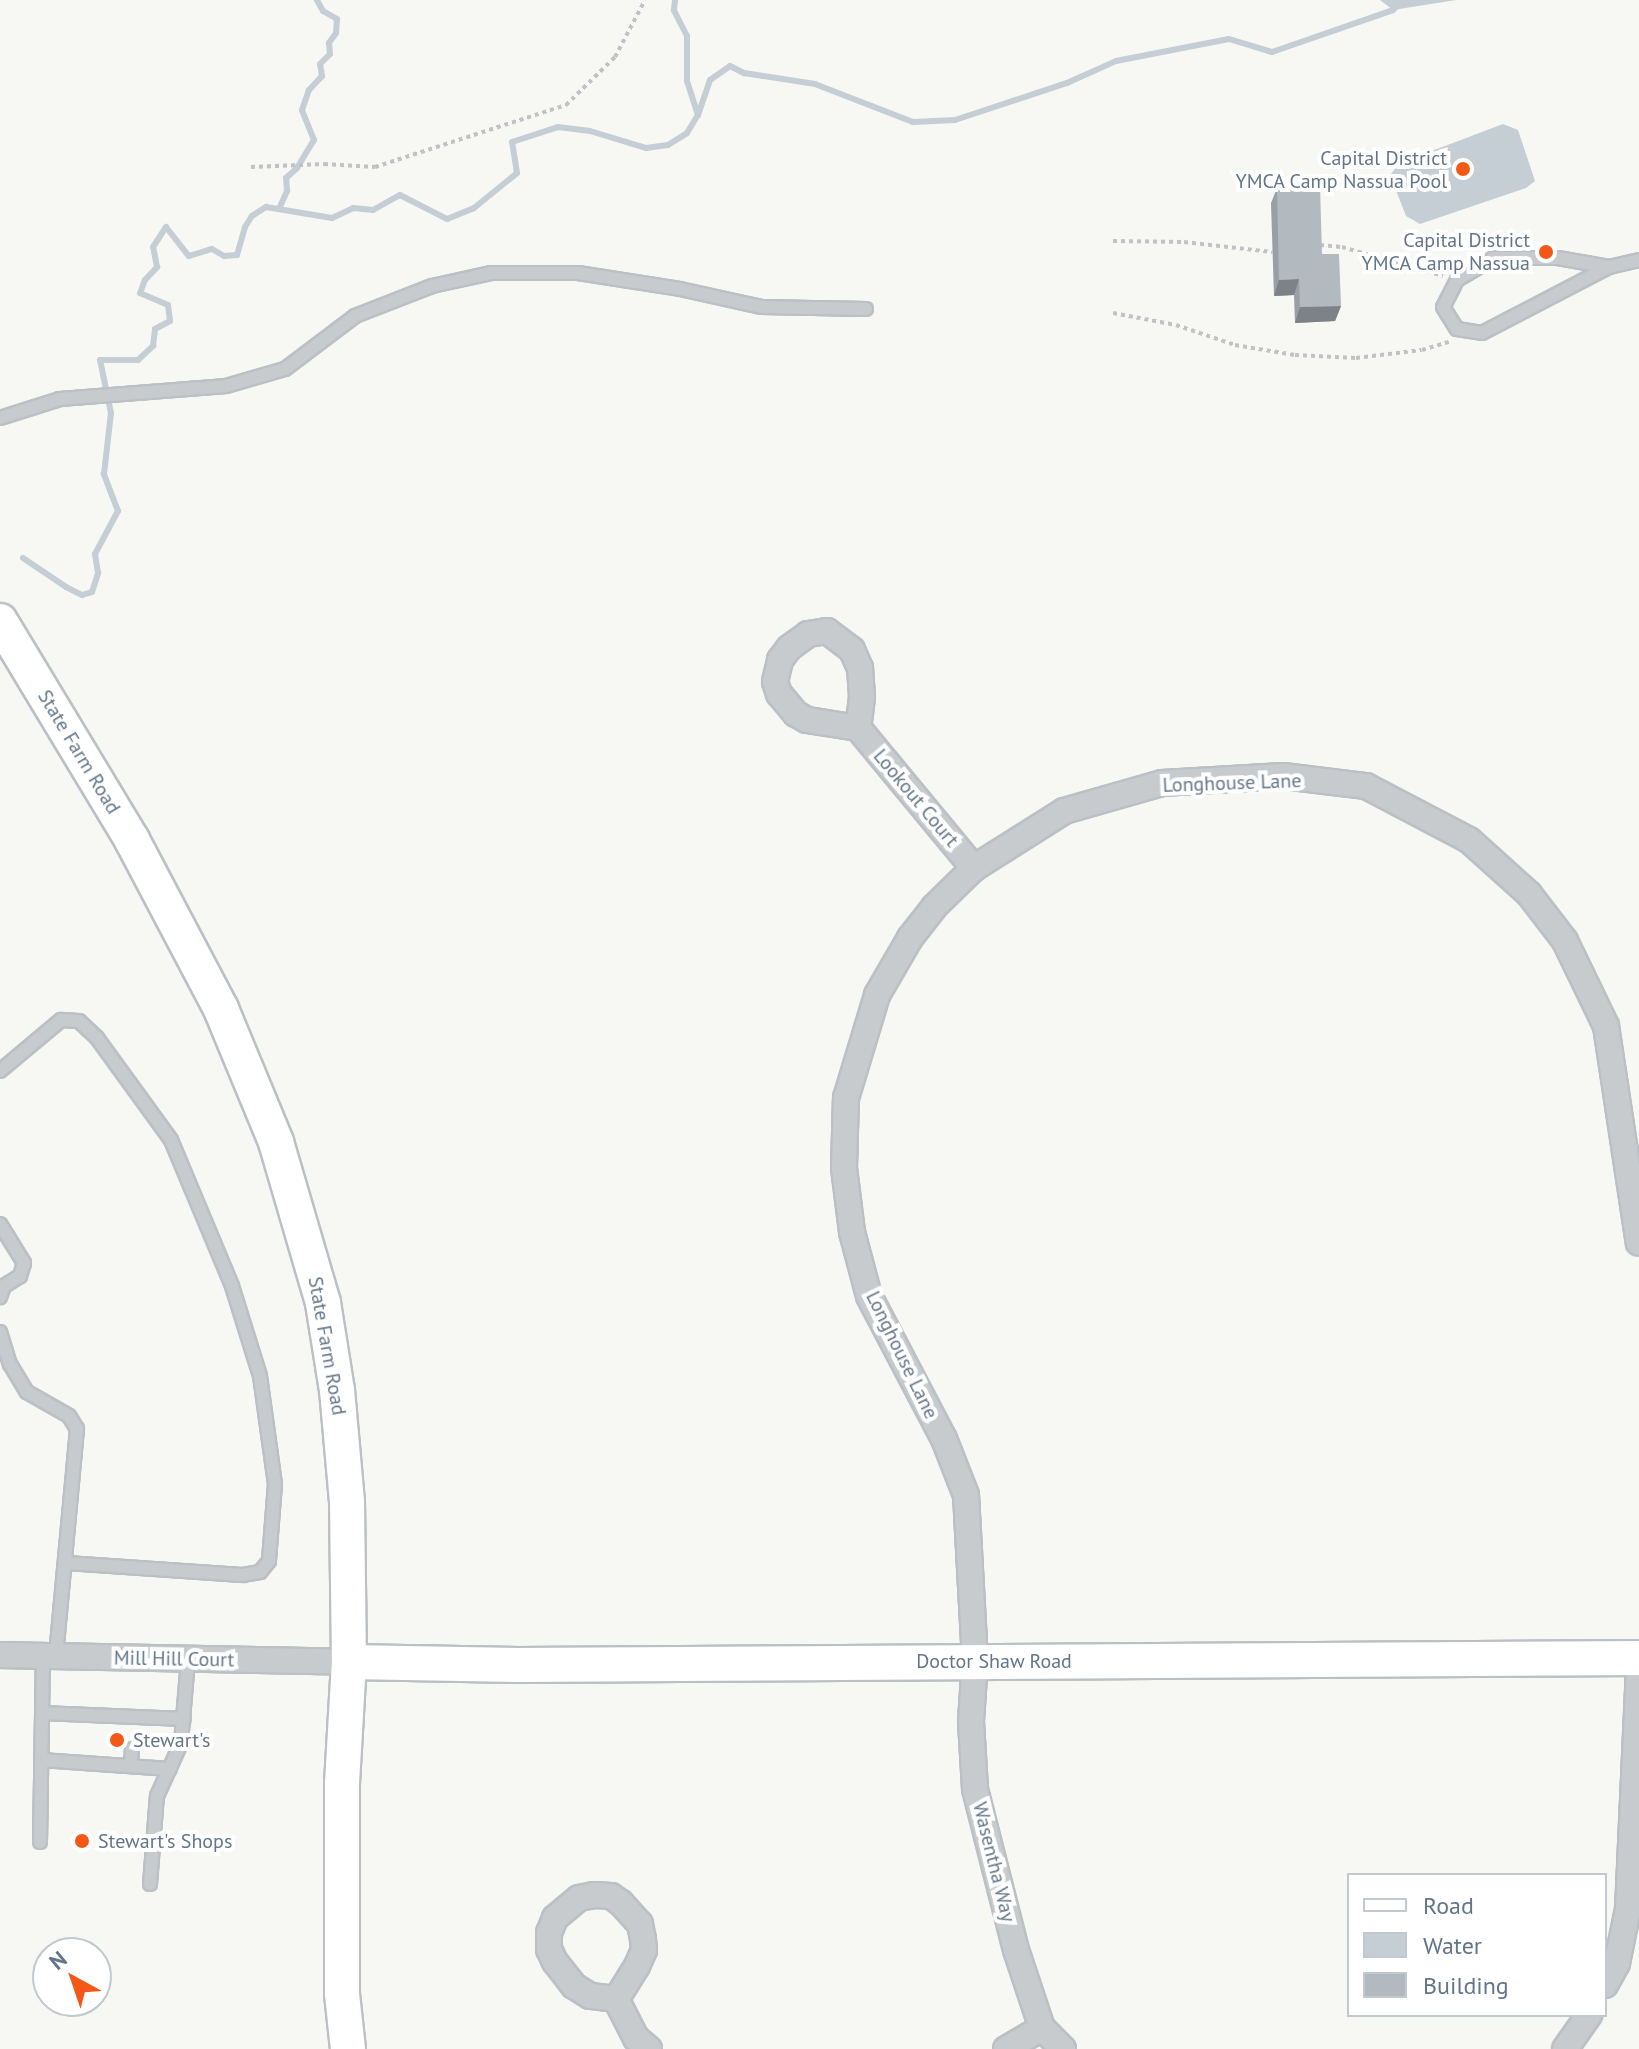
<!DOCTYPE html>
<html>
<head>
<meta charset="utf-8">
<style>
	body { margin:0 }
	#map { position:relative; width:1639px; height:2049px; overflow:hidden; background:#f7f7f4; font-family:"PT Sans",sans-serif }
	div>[style] { position:absolute }
	[style*='--x'] { left:calc(var(--x)*1px); top:calc(var(--y)*1px); width:calc(var(--w)*1px); rotate:calc(var(--a)*1deg) }
	.water>* { inset:0; background:#c5ced4 }
	.stream>* { height:6px; margin:-3px; padding:0 3px; transform-origin:3px; border-radius:3px; background:#c5ced4 }
	.path>* { height:4px; margin-top:-2px; transform-origin:0; background:repeating-linear-gradient(90deg,#c0c2c5 0 4px,transparent 0 8px) }
	.roads { filter:drop-shadow(2px 0 #bbc0c5) drop-shadow(-2px 0 #bbc0c5) drop-shadow(0 2px #bbc0c5) drop-shadow(0 -2px #bbc0c5) }
	.lane>* { height:12px; margin:-6px; padding:0 6px; transform-origin:6px; border-radius:6px; background:#c7cbce }
	.street>* { height:24px; margin:-12px; padding:0 12px; transform-origin:12px; border-radius:12px; background:#c7cbce }
	.secondary>* { height:34px; margin:-17px; padding:0 17px; transform-origin:17px; border-radius:17px; background:#fff }
	.wall>* { inset:0; background:#999fa4 }
	.shaded-wall>* { inset:0; background:#7d8286 }
	.building>* { inset:0; background:#b2b9bf }
	.dots>* { width:22px; height:22px; translate:-50% -50%; box-sizing:border-box; border:4px solid #fff; border-radius:50% }
	span { translate:-50% -50%; white-space:nowrap; text-align:center; line-height:1.15; -webkit-text-stroke:8px #fff; paint-order:stroke }
	.poi-label { font-size:20px; color:#637588 }
	.right { translate:-100% -50%; text-align:right }
	.left { translate:0 -50%; text-align:left }
	.street-label { font-size:20px; color:#637588 }
	.legend { position:absolute; left:1347px; top:1873px; width:260px; height:144px; box-sizing:border-box; background:#fff; border:2px solid #c1c8cf; margin:0; padding:10px 14px; list-style:none; font-size:24px; color:#637588 }
	.legend li { display:flex; align-items:center; gap:16px; height:40px }
	.legend b { width:40px; border:2px solid #c1c8cf }
	.north { position:absolute; left:32px; top:1937px; width:80px; height:80px; box-sizing:border-box; background:#fff; border:2px solid #c1c8cf; border-radius:50%; rotate:320deg; font-size:22px; font-weight:700; line-height:32px; text-align:center; color:#637588 }
	.north::after { content:''; display:block; margin:auto; width:28px; height:36px; background:#f45818; clip-path:polygon(50% 0,100% 100%,50% 72%,0 100%) }
</style>
</head>
<body>
<div id="map">
	<div class="water">
		<i style="clip-path:polygon(1380px 0,1456px 0,1393px 10px)"></i>
		<i style="clip-path:polygon(1503px 124px,1518px 130px,1535px 181px,1526px 188px,1420px 224px,1406px 216px,1390px 175px,1400px 163px)"></i>
	</div>
	<div class="stream">
		<i style="--x:698;--y:115;--w:37;--a:-71"></i>
		<i style="--x:710;--y:80;--w:24;--a:-35"></i>
		<i style="--x:730;--y:66;--w:16;--a:27"></i>
		<i style="--x:744;--y:73;--w:72;--a:8.8"></i>
		<i style="--x:815;--y:84;--w:105;--a:21.2"></i>
		<i style="--x:913;--y:122;--w:42;--a:-2.7"></i>
		<i style="--x:955;--y:120;--w:118;--a:-18.3"></i>
		<i style="--x:1067;--y:83;--w:54;--a:-24.2"></i>
		<i style="--x:1116;--y:61;--w:115;--a:-11"></i>
		<i style="--x:1229;--y:39;--w:45;--a:16.8"></i>
		<i style="--x:1272;--y:52;--w:128;--a:-19.1"></i>
		<i style="--x:1393;--y:10;--w:14;--a:-45"></i>
		<i style="--x:279;--y:209;--w:20;--a:-66"></i>
		<i style="--x:287;--y:191;--w:13;--a:-94"></i>
		<i style="--x:286;--y:178;--w:15;--a:-42"></i>
		<i style="--x:297;--y:168;--w:33;--a:-59"></i>
		<i style="--x:314;--y:140;--w:32;--a:-112"></i>
		<i style="--x:302;--y:110;--w:21;--a:-71"></i>
		<i style="--x:309;--y:90;--w:19;--a:-47"></i>
		<i style="--x:322;--y:76;--w:12;--a:-99"></i>
		<i style="--x:320;--y:64;--w:14;--a:-45"></i>
		<i style="--x:330;--y:54;--w:11;--a:-95"></i>
		<i style="--x:329;--y:43;--w:12;--a:-55"></i>
		<i style="--x:336;--y:33;--w:14;--a:-86"></i>
		<i style="--x:337;--y:19;--w:16;--a:-150"></i>
		<i style="--x:323;--y:11;--w:13;--a:-119"></i>
		<i style="--x:23;--y:558;--w:52;--a:34"></i>
		<i style="--x:66;--y:587;--w:18;--a:27"></i>
		<i style="--x:82;--y:595;--w:10;--a:-17"></i>
		<i style="--x:92;--y:592;--w:20;--a:-72"></i>
		<i style="--x:98;--y:573;--w:19;--a:-99"></i>
		<i style="--x:95;--y:554;--w:49;--a:-61.9"></i>
		<i style="--x:118;--y:511;--w:40;--a:-111"></i>
		<i style="--x:104;--y:474;--w:61;--a:-83.5"></i>
		<i style="--x:111;--y:413;--w:54;--a:-101.7"></i>
		<i style="--x:100;--y:360;--w:38;--a:0"></i>
		<i style="--x:138;--y:360;--w:21;--a:-43"></i>
		<i style="--x:153;--y:346;--w:17;--a:-83"></i>
		<i style="--x:155;--y:329;--w:17;--a:-28"></i>
		<i style="--x:170;--y:321;--w:16;--a:-97"></i>
		<i style="--x:168;--y:305;--w:30;--a:-157"></i>
		<i style="--x:140;--y:293;--w:14;--a:-69"></i>
		<i style="--x:145;--y:280;--w:18;--a:-47"></i>
		<i style="--x:157;--y:267;--w:20;--a:-101"></i>
		<i style="--x:153;--y:247;--w:24;--a:-57"></i>
		<i style="--x:166;--y:227;--w:37;--a:52"></i>
		<i style="--x:189;--y:256;--w:24;--a:-17"></i>
		<i style="--x:212;--y:249;--w:14;--a:30"></i>
		<i style="--x:224;--y:256;--w:13;--a:-4"></i>
		<i style="--x:237;--y:255;--w:29;--a:-74"></i>
		<i style="--x:245;--y:227;--w:13;--a:-58"></i>
		<i style="--x:252;--y:216;--w:17;--a:-33"></i>
		<i style="--x:266;--y:207;--w:67;--a:9.5"></i>
		<i style="--x:332;--y:218;--w:23;--a:-25"></i>
		<i style="--x:353;--y:208;--w:20;--a:6"></i>
		<i style="--x:373;--y:210;--w:31;--a:-29"></i>
		<i style="--x:400;--y:195;--w:53;--a:27.1"></i>
		<i style="--x:447;--y:219;--w:29;--a:-22"></i>
		<i style="--x:474;--y:208;--w:55;--a:-39.1"></i>
		<i style="--x:517;--y:173;--w:31;--a:-99"></i>
		<i style="--x:512;--y:142;--w:48;--a:-18.1"></i>
		<i style="--x:558;--y:127;--w:32;--a:7"></i>
		<i style="--x:590;--y:131;--w:59;--a:16.9"></i>
		<i style="--x:646;--y:148;--w:22;--a:-8"></i>
		<i style="--x:668;--y:145;--w:22;--a:-32"></i>
		<i style="--x:687;--y:133;--w:21;--a:-59"></i>
		<i style="--x:698;--y:115;--w:36;--a:-108"></i>
		<i style="--x:687;--y:81;--w:45;--a:-90"></i>
		<i style="--x:687;--y:36;--w:29;--a:-117"></i>
		<i style="--x:674;--y:10;--w:10;--a:-84"></i>
	</div>
	<div class="path">
		<i style="--x:251;--y:167;--w:73;--a:-2.4"></i>
		<i style="--x:324;--y:164;--w:51;--a:3.4"></i>
		<i style="--x:375;--y:167;--w:201;--a:-18"></i>
		<i style="--x:566;--y:105;--w:69;--a:-44.4"></i>
		<i style="--x:615;--y:57;--w:64;--a:-62.2"></i>
		<i style="--x:1113;--y:241;--w:71;--a:0.8"></i>
		<i style="--x:1184;--y:242;--w:89;--a:6.5"></i>
		<i style="--x:1320;--y:245;--w:22;--a:5"></i>
		<i style="--x:1342;--y:247;--w:105;--a:16"></i>
		<i style="--x:1113;--y:313;--w:64;--a:10.8"></i>
		<i style="--x:1176;--y:325;--w:62;--a:18.7"></i>
		<i style="--x:1235;--y:345;--w:61;--a:9.5"></i>
		<i style="--x:1295;--y:355;--w:61;--a:2.8"></i>
		<i style="--x:1356;--y:358;--w:66;--a:-6.9"></i>
		<i style="--x:1422;--y:350;--w:28;--a:-17"></i>
	</div>
	<div class="roads">
		<div class="lane">
			<i style="--x:1609;--y:267;--w:52;--a:-170"></i>
			<i style="--x:1558;--y:258;--w:64;--a:180"></i>
			<i style="--x:1494;--y:258;--w:43;--a:149.3"></i>
			<i style="--x:1457;--y:280;--w:30;--a:117"></i>
			<i style="--x:1443;--y:307;--w:26;--a:58"></i>
			<i style="--x:1457;--y:329;--w:25;--a:9"></i>
			<i style="--x:1482;--y:333;--w:143;--a:-27.5"></i>
			<i style="--x:1609;--y:267;--w:31;--a:-13"></i>
			<i style="--x:0;--y:418;--w:63;--a:-17.6"></i>
			<i style="--x:60;--y:399;--w:167;--a:-4.5"></i>
			<i style="--x:226;--y:386;--w:61;--a:-16.1"></i>
			<i style="--x:285;--y:369;--w:88;--a:-37.1"></i>
			<i style="--x:355;--y:316;--w:83;--a:-21.3"></i>
			<i style="--x:432;--y:286;--w:60;--a:-12.4"></i>
			<i style="--x:491;--y:273;--w:87;--a:0"></i>
			<i style="--x:578;--y:273;--w:103;--a:8.9"></i>
			<i style="--x:680;--y:289;--w:84;--a:12.4"></i>
			<i style="--x:762;--y:307;--w:104;--a:1.1"></i>
			<i style="--x:0;--y:1071;--w:80;--a:-39.9"></i>
			<i style="--x:61;--y:1020;--w:18;--a:3"></i>
			<i style="--x:79;--y:1021;--w:25;--a:43"></i>
			<i style="--x:97;--y:1038;--w:126;--a:54"></i>
			<i style="--x:171;--y:1140;--w:158;--a:67.3"></i>
			<i style="--x:232;--y:1286;--w:94;--a:72.7"></i>
			<i style="--x:260;--y:1376;--w:109;--a:82.1"></i>
			<i style="--x:275;--y:1484;--w:77;--a:94.5"></i>
			<i style="--x:269;--y:1561;--w:14;--a:129"></i>
			<i style="--x:260;--y:1572;--w:17;--a:170"></i>
			<i style="--x:243;--y:1575;--w:178;--a:-176.1"></i>
			<i style="--x:0;--y:1224;--w:46;--a:58.4"></i>
			<i style="--x:24;--y:1263;--w:14;--a:107"></i>
			<i style="--x:20;--y:1276;--w:19;--a:148"></i>
			<i style="--x:4;--y:1286;--w:12;--a:110"></i>
			<i style="--x:0;--y:1332;--w:34;--a:73"></i>
			<i style="--x:10;--y:1364;--w:33;--a:59"></i>
			<i style="--x:27;--y:1392;--w:48;--a:29.7"></i>
			<i style="--x:69;--y:1416;--w:15;--a:58"></i>
			<i style="--x:77;--y:1429;--w:228;--a:95.3"></i>
			<i style="--x:42;--y:1713;--w:142;--a:2.4"></i>
			<i style="--x:41;--y:1760;--w:129;--a:4"></i>
			<i style="--x:131;--y:1766;--w:17;--a:-87"></i>
			<i style="--x:40;--y:1842;--w:186;--a:-89.1"></i>
			<i style="--x:150;--y:1884;--w:88;--a:-85.5"></i>
			<i style="--x:157;--y:1796;--w:58;--a:-65.6"></i>
			<i style="--x:181;--y:1743;--w:84;--a:-85.2"></i>
		</div>
		<div class="street">
			<i style="--x:827;--y:631;--w:31;--a:37"></i>
			<i style="--x:852;--y:650;--w:20;--a:66"></i>
			<i style="--x:860;--y:668;--w:29;--a:86"></i>
			<i style="--x:862;--y:697;--w:31;--a:97"></i>
			<i style="--x:858;--y:728;--w:52;--a:-171.1"></i>
			<i style="--x:807;--y:720;--w:13;--a:-151"></i>
			<i style="--x:796;--y:714;--w:26;--a:-130"></i>
			<i style="--x:779;--y:694;--w:13;--a:-108"></i>
			<i style="--x:775;--y:682;--w:23;--a:-77"></i>
			<i style="--x:780;--y:660;--w:15;--a:-53"></i>
			<i style="--x:789;--y:648;--w:24;--a:-36"></i>
			<i style="--x:808;--y:634;--w:19;--a:-9"></i>
			<i style="--x:858;--y:728;--w:182;--a:50.4"></i>
			<i style="--x:0;--y:1655;--w:349;--a:1.1"></i>
			<i style="--x:594;--y:1895;--w:17;--a:3"></i>
			<i style="--x:611;--y:1896;--w:12;--a:35"></i>
			<i style="--x:621;--y:1903;--w:28;--a:48"></i>
			<i style="--x:640;--y:1924;--w:15;--a:79"></i>
			<i style="--x:643;--y:1939;--w:11;--a:85"></i>
			<i style="--x:644;--y:1950;--w:17;--a:114"></i>
			<i style="--x:637;--y:1966;--w:39;--a:122"></i>
			<i style="--x:616;--y:1999;--w:26;--a:-173"></i>
			<i style="--x:590;--y:1996;--w:19;--a:-148"></i>
			<i style="--x:574;--y:1986;--w:31;--a:-128"></i>
			<i style="--x:555;--y:1962;--w:14;--a:-115"></i>
			<i style="--x:549;--y:1949;--w:16;--a:-90"></i>
			<i style="--x:549;--y:1933;--w:16;--a:-68"></i>
			<i style="--x:555;--y:1918;--w:31;--a:-40"></i>
			<i style="--x:579;--y:1898;--w:15;--a:-11"></i>
			<i style="--x:1605;--y:1985;--w:25;--a:-61"></i>
			<i style="--x:1617;--y:1963;--w:55;--a:-78.5"></i>
			<i style="--x:1628;--y:1909;--w:238;--a:-87.4"></i>
			<i style="--x:616;--y:1999;--w:44;--a:62.9"></i>
			<i style="--x:636;--y:2038;--w:17;--a:40"></i>
			<i style="--x:1006;--y:2049;--w:42;--a:-30.3"></i>
			<i style="--x:1063;--y:2049;--w:30;--a:-135"></i>
			<i style="--x:1042;--y:2028;--w:82;--a:-108.4"></i>
			<i style="--x:1016;--y:1950;--w:166;--a:-104.3"></i>
			<i style="--x:975;--y:1789;--w:68;--a:-93.4"></i>
			<i style="--x:971;--y:1721;--w:60;--a:-86.2"></i>
			<i style="--x:975;--y:1661;--w:166;--a:-93.1"></i>
			<i style="--x:966;--y:1495;--w:60;--a:-111.4"></i>
			<i style="--x:944;--y:1439;--w:161;--a:-117.7"></i>
			<i style="--x:869;--y:1296;--w:66;--a:-104.9"></i>
			<i style="--x:852;--y:1232;--w:64;--a:-97.1"></i>
			<i style="--x:844;--y:1168;--w:70;--a:-88.4"></i>
			<i style="--x:846;--y:1098;--w:108;--a:-73.2"></i>
			<i style="--x:877;--y:995;--w:66;--a:-59.9"></i>
			<i style="--x:910;--y:938;--w:39;--a:-52"></i>
			<i style="--x:934;--y:907;--w:56;--a:-44.3"></i>
			<i style="--x:974;--y:868;--w:107;--a:-32.3"></i>
			<i style="--x:1064;--y:811;--w:102;--a:-15.9"></i>
			<i style="--x:1162;--y:783;--w:121;--a:-3.3"></i>
			<i style="--x:1283;--y:776;--w:84;--a:6.9"></i>
			<i style="--x:1366;--y:786;--w:116;--a:27.7"></i>
			<i style="--x:1469;--y:840;--w:81;--a:42"></i>
			<i style="--x:1529;--y:894;--w:59;--a:52.5"></i>
			<i style="--x:1565;--y:941;--w:94;--a:64.2"></i>
			<i style="--x:1606;--y:1026;--w:219;--a:81.4"></i>
			<i style="--x:1565;--y:2049;--w:42;--a:-54.8"></i>
		</div>
		<div class="secondary">
			<i style="--x:0;--y:621;--w:256;--a:58.9"></i>
			<i style="--x:132;--y:840;--w:191;--a:62.2"></i>
			<i style="--x:221;--y:1009;--w:144;--a:67.5"></i>
			<i style="--x:276;--y:1142;--w:168;--a:73.7"></i>
			<i style="--x:323;--y:1303;--w:88;--a:80.9"></i>
			<i style="--x:337;--y:1390;--w:111;--a:84.9"></i>
			<i style="--x:347;--y:1501;--w:161;--a:89.3"></i>
			<i style="--x:349;--y:1662;--w:121;--a:93.3"></i>
			<i style="--x:342;--y:1783;--w:211;--a:90"></i>
			<i style="--x:342;--y:1994;--w:55;--a:83.8"></i>
			<i style="--x:349;--y:1662;--w:169;--a:1"></i>
			<i style="--x:518;--y:1665;--w:1121;--a:-0.36"></i>
		</div>
	</div>
	<div class="wall">
		<i style="clip-path:polygon(1277px 188px,1322px 254px,1341px 306px,1335px 321px,1295px 323px,1294px 295px,1274px 296px,1271px 203px)"></i>
	</div>
	<div class="shaded-wall">
		<i style="clip-path:polygon(1299px 279px,1294px 295px,1274px 296px,1279px 280px)"></i>
		<i style="clip-path:polygon(1341px 306px,1335px 321px,1295px 323px,1300px 307px)"></i>
	</div>
	<div class="building">
		<i style="clip-path:polygon(1320px 186px,1322px 254px,1339px 254px,1341px 306px,1300px 307px,1299px 279px,1279px 280px,1277px 188px)"></i>
	</div>
	<div class="dots">
		<i style="left:1463px;top:169px;background:#f45818"></i>
		<i style="left:1546px;top:252px;background:#f45818"></i>
		<i style="left:117px;top:1740px;background:#f45818"></i>
		<i style="left:82px;top:1841px;background:#f45818"></i>
	</div>
	<div class="poi-label">
		<span class="right" style="left:1447px;top:170px">Capital District<br>YMCA Camp Nassua Pool</span>
		<span class="right" style="left:1530px;top:252px">Capital District<br>YMCA Camp Nassua</span>
		<span class="left" style="left:133px;top:1740px">Stewart's</span>
		<span class="left" style="left:98px;top:1841px">Stewart's Shops</span>
	</div>
	<div class="street-label">
		<span style="left:79px;top:752px;rotate:59deg">State Farm Road</span>
		<span style="left:1232px;top:783px;rotate:-2deg">Longhouse Lane</span>
		<span style="left:916px;top:798px;rotate:50deg">Lookout Court</span>
		<span style="left:327px;top:1346px;rotate:80deg">State Farm Road</span>
		<span style="left:902px;top:1355px;rotate:64deg">Longhouse Lane</span>
		<span style="left:174px;top:1659px;rotate:1deg">Mill Hill Court</span>
		<span style="left:994px;top:1661px">Doctor Shaw Road</span>
		<span style="left:994px;top:1862px;rotate:76deg">Wasentha Way</span>
	</div>
	<ul class="legend">
	<li><b style="height:10px;background:#fff"></b>Road</li>
	<li><b style="height:22px;background:#c5ced4"></b>Water</li>
	<li><b style="height:22px;background:#b2b9bf"></b>Building</li>
	</ul>
	<div class="north">N</div>
</div>
</body>
</html>
